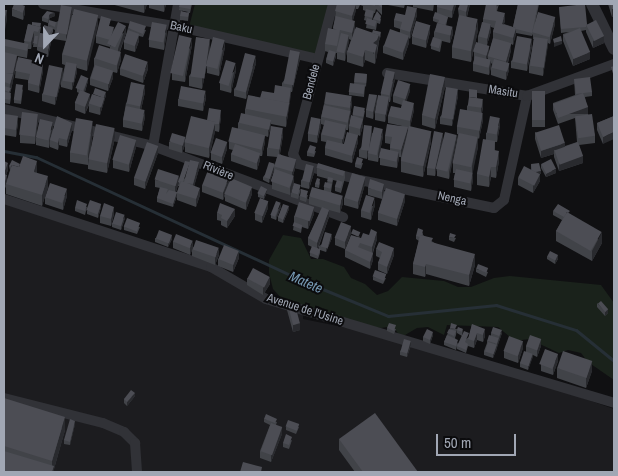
<!DOCTYPE html>
<html>
<head>
<meta charset="utf-8">
<style>
	body { margin:0 }
	#map { position:relative; width:618px; height:476px; overflow:hidden; background:#101012; font-family:"Archivo Narrow",sans-serif }
	div>[style] { position:absolute }
	[style*='--x'] { left:calc(var(--x)*1px); top:calc(var(--y)*1px); width:calc(var(--w)*1px); rotate:calc(var(--a)*1deg) }
	.built>* { inset:0; background:#1c1c1f }
	.green>* { inset:0; background:#1a221b }
	.stream>* { height:3px; margin:-1.5px; padding:0 1.5px; transform-origin:1.5px; border-radius:1.5px; background:#262f36 }
	.minor>* { height:10px; margin:-5px; padding:0 5px; transform-origin:5px; border-radius:5px; background:#313237 }
	.tertiary>* { height:12px; margin:-6px; padding:0 6px; transform-origin:6px; border-radius:6px; background:#313237 }
	.wall>* { inset:0; background:#414348; transform-origin:0 0 }
	.shaded-wall>* { inset:0; background:#292a2e; transform-origin:0 0 }
	.building>* { inset:0; background:#4c4d54; transform-origin:0 0 }
	span { translate:-50% -50%; white-space:nowrap; text-align:center; line-height:1.15; -webkit-text-stroke:4px #0b0b0d; paint-order:stroke }
	.street-label { font-size:12px; color:#a1a7b4 }
	.water-label { font-size:14px; color:#7597b1; font-style:italic }
	.frame { position:absolute; inset:0; border:5px solid #a1a7b4; pointer-events:none }
	.north { position:absolute; left:20px; top:20px; width:50px; height:50px; -webkit-text-stroke:4px #0b0b0d; paint-order:stroke; rotate:202deg; font-size:14px; font-weight:700; line-height:20px; text-align:center; color:#a1a7b4 }
	.north::after { content:''; display:block; margin:auto; width:18px; height:22px; background:#a1a7b4; clip-path:polygon(50% 0,100% 100%,50% 72%,0 100%) }
	.scale { position:absolute; left:436px; top:434px; width:80px; height:22px; box-sizing:border-box; border:2px solid #a1a7b4; border-top:0; padding-left:6px; font-size:15px; line-height:18px; white-space:nowrap; color:#a1a7b4; -webkit-text-stroke:4px #0b0b0d; paint-order:stroke }
</style>
</head>
<body>
<div id="map">
	<div class="built">
		<i style="clip-path:polygon(4px 201px,211px 267px,303px 314px,303px 319px,392px 337px,485px 364px,614px 409px,614px 472px,4px 472px)"></i>
	</div>
	<div class="green">
		<i style="clip-path:polygon(195px 4px,329px 4px,318px 56px,189px 27px)"></i>
		<i style="clip-path:polygon(283px 235px,301px 238px,311px 259px,323px 259px,344px 267px,351px 278px,365px 284px,377px 295px,388px 291px,402px 277px,444px 281px,458px 287px,471px 287px,494px 278px,510px 276px,601px 285px,614px 303px,614px 380px,588px 362px,581px 353px,568px 350px,559px 353px,529px 339px,515px 341px,498px 327px,447px 325px,444px 335px,428px 327px,417px 328px,405px 335px,399px 335px,393px 326px,381px 328px,307px 315px,283px 300px,273px 289px,269px 273px,269px 260px)"></i>
	</div>
	<div class="stream">
		<i style="--x:4;--y:151;--w:33;--a:11"></i>
		<i style="--x:36;--y:157;--w:300;--a:24.9"></i>
		<i style="--x:308;--y:283;--w:87;--a:22.4"></i>
		<i style="--x:388;--y:316;--w:109;--a:-5.8"></i>
		<i style="--x:496;--y:305;--w:84;--a:17.4"></i>
		<i style="--x:576;--y:330;--w:49;--a:39.2"></i>
	</div>
	<div class="minor">
		<i style="--x:43;--y:4;--w:134;--a:9.5"></i>
		<i style="--x:175;--y:26;--w:147;--a:13"></i>
		<i style="--x:333;--y:4;--w:155;--a:104.9"></i>
		<i style="--x:293;--y:154;--w:11;--a:63"></i>
		<i style="--x:298;--y:164;--w:64;--a:14.5"></i>
		<i style="--x:360;--y:180;--w:137;--a:11.8"></i>
		<i style="--x:494;--y:208;--w:13;--a:-39"></i>
		<i style="--x:504;--y:200;--w:107;--a:-77.5"></i>
		<i style="--x:387;--y:73;--w:142;--a:9.3"></i>
		<i style="--x:527;--y:96;--w:93;--a:-20.2"></i>
		<i style="--x:4;--y:109;--w:154;--a:13.9"></i>
		<i style="--x:153;--y:146;--w:203;--a:20.5"></i>
		<i style="--x:153;--y:146;--w:144;--a:-80"></i>
		<i style="--x:4;--y:199;--w:218;--a:18.2"></i>
		<i style="--x:211;--y:267;--w:64;--a:30.2"></i>
		<i style="--x:266;--y:299;--w:363;--a:16.6"></i>
		<i style="--x:4;--y:398;--w:102;--a:14.2"></i>
		<i style="--x:103;--y:423;--w:23;--a:23"></i>
		<i style="--x:124;--y:432;--w:16;--a:45"></i>
		<i style="--x:135;--y:443;--w:29;--a:86"></i>
	</div>
	<div class="tertiary">
		<i style="--x:592;--y:4;--w:50;--a:63.9"></i>
	</div>
	<div class="wall">
		<i style="clip-path:polygon(111px 4px,147px 4px,144px 13px)"></i>
		<i style="clip-path:polygon(149px 4px,166px 4px,164px 12px,149px 8px)"></i>
		<i style="clip-path:polygon(180px 4px,192px 4px,190px 13px,189px 13px,188px 21px,180px 20px,180px 16px,188px 12px,179px 10px)"></i>
		<i style="clip-path:polygon(337px 4px,382px 4px,382px 15px,376px 9px,375px 13px,374px 13px,372px 20px,373px 20px,373px 19px,381px 19px,380px 24px,377px 23px,376px 30px,366px 28px,367px 21px,364px 20px,366px 11px,363px 10px,363px 6px,360px 5px,358px 9px,356px 9px,353px 20px,355px 29px,381px 35px,379px 41px,377px 55px,375px 64px,365px 60px,363px 67px,347px 62px,347px 52px,351px 40px,349px 39px,345px 61px,337px 59px,337px 53px,336px 53px,336px 56px,333px 66px,326px 63px,326px 60px,328px 52px,325px 51px,325px 44px,333px 29px)"></i>
		<i style="clip-path:polygon(388px 4px,405px 4px,404px 8px,388px 5px)"></i>
		<i style="clip-path:polygon(413px 4px,434px 4px,433px 11px,413px 7px)"></i>
		<i style="clip-path:polygon(456px 4px,452px 18px,448px 17px,446px 26px,453px 34px,450px 43px,442px 41px,440px 52px,431px 49px,431px 46px,434px 38px,434px 32px,438px 23px,433px 21px,433px 18px,437px 12px,437px 7px)"></i>
		<i style="clip-path:polygon(470px 4px,467px 17px,478px 30px,471px 62px,452px 58px,452px 47px,459px 17px,458px 9px)"></i>
		<i style="clip-path:polygon(evenodd,499px 4px,497px 11px,505px 20px,504px 24px,513px 27px,518px 4px,539px 4px,535px 24px,555px 24px,550px 44px,548px 43px,543px 76px,529px 73px,529px 66px,534px 39px,533px 39px,533px 34px,532px 36px,516px 33px,513px 45px,511px 44px,511px 50px,508px 63px,509px 70px,506px 80px,491px 75px,491px 68px,492px 64px,491px 63px,491px 67px,489px 75px,473px 71px,473px 64px,474px 60px,474px 52px,478px 43px,478px 36px,483px 22px,483px 19px,499px 4px,491px 27px,494px 28px,493px 32px,493px 39px,488px 56px,488px 60px,487px 59px,489px 53px,487px 45px,491px 31px,491px 27px)"></i>
		<i style="clip-path:polygon(608px 4px,614px 4px,614px 16px,612px 17px)"></i>
		<i style="clip-path:polygon(559px 7px,587px 24px,604px 43px,593px 48px,586px 32px,586px 30px,581px 31px,590px 59px,573px 66px,563px 41px,563px 34px,569px 32px,561px 33px)"></i>
		<i style="clip-path:polygon(12px 9px,25px 13px,23px 20px,12px 16px)"></i>
		<i style="clip-path:polygon(72px 15px,98px 15px,87px 71px,77px 68px,77px 72px,72px 90px,61px 87px,61px 82px,55px 105px,42px 101px,42px 94px,63px 74px,65px 65px,62px 64px,62px 54px,66px 41px,54px 39px,55px 30px,53px 29px,53px 32px,51px 35px,51px 42px,48px 57px,37px 54px,37px 47px,33px 47px,34px 38px,31px 49px,28px 49px,27px 58px,17px 56px,17px 61px,32px 63px,43px 71px,39px 93px,28px 90px,28px 80px,15px 78px,16px 66px,11px 90px,10px 93px,11px 97px,10px 104px,4px 103px,4px 45px,24px 43px,28px 24px,41px 27px,40px 33px,44px 34px,48px 27px,48px 24px,56px 22px)"></i>
		<i style="clip-path:polygon(405px 15px,417px 15px,410px 39px,409px 38px,409px 43px,403px 60px,383px 53px,383px 46px,400px 32px,400px 29px,394px 27px,394px 20px)"></i>
		<i style="clip-path:polygon(55px 16px,50px 18px,48px 23px,42px 21px,42px 17px)"></i>
		<i style="clip-path:polygon(110px 26px,114px 34px,126px 33px,120px 52px,121px 60px,117px 73px,113px 72px,113px 78px,108px 91px,90px 85px,90px 78px,94px 66px,94px 58px,110px 49px,110px 47px,96px 43px,96px 36px)"></i>
		<i style="clip-path:polygon(128px 28px,146px 30px,143px 37px,139px 36px,139px 41px,135px 52px,124px 49px,124px 42px)"></i>
		<i style="clip-path:polygon(167px 32px,164px 50px,149px 47px,149px 40px)"></i>
		<i style="clip-path:polygon(430px 32px,426px 48px,412px 44px,412px 37px)"></i>
		<i style="clip-path:polygon(192px 45px,185px 82px,172px 80px,172px 73px)"></i>
		<i style="clip-path:polygon(532px 46px,527px 71px,511px 68px,511px 61px)"></i>
		<i style="clip-path:polygon(225px 47px,219px 76px,207px 73px,207px 66px)"></i>
		<i style="clip-path:polygon(210px 50px,202px 89px,189px 86px,189px 76px)"></i>
		<i style="clip-path:polygon(300px 59px,292px 92px,291px 92px,286px 127px,271px 124px,268px 137px,265px 136px,265px 142px,262px 156px,260px 156px,260px 160px,257px 170px,231px 161px,231px 154px,233px 150px,229px 149px,229px 142px,238px 128px,238px 123px,245px 114px,245px 109px,260px 98px,274px 93px,282px 86px,282px 83px)"></i>
		<i style="clip-path:polygon(256px 63px,246px 99px,234px 96px,234px 89px)"></i>
		<i style="clip-path:polygon(120px 68px,148px 69px,143px 83px,120px 75px)"></i>
		<i style="clip-path:polygon(236px 70px,231px 93px,220px 90px,220px 83px)"></i>
		<i style="clip-path:polygon(355px 73px,367px 74px,366px 87px,365px 86px,364px 97px,349px 95px,349px 92px,354px 84px)"></i>
		<i style="clip-path:polygon(395px 79px,390px 102px,389px 102px,385px 122px,375px 120px,375px 113px,381px 95px,381px 93px)"></i>
		<i style="clip-path:polygon(574px 79px,592px 92px,592px 96px,585px 97px,588px 114px,595px 136px,595px 143px,579px 145px,583px 163px,559px 171px,554px 157px,554px 154px,541px 158px,535px 139px,535px 132px,565px 146px,577px 142px,575px 118px,558px 124px,553px 110px,553px 103px,575px 95px)"></i>
		<i style="clip-path:polygon(88px 81px,85px 92px,90px 101px,106px 95px,100px 115px,89px 112px,89px 105px,85px 114px,75px 110px,75px 103px,79px 93px,77px 92px,77px 88px)"></i>
		<i style="clip-path:polygon(445px 87px,435px 129px,422px 125px,422px 115px)"></i>
		<i style="clip-path:polygon(23px 89px,21px 104px,14px 103px,14px 100px)"></i>
		<i style="clip-path:polygon(410px 91px,406px 101px,414px 110px,410px 127px,431px 142px,423px 177px,401px 172px,401px 157px,399px 157px,397px 168px,380px 165px,380px 158px,390px 150px,390px 144px,385px 143px,385px 136px,402px 126px,388px 123px,388px 116px,401px 108px,402px 105px,393px 102px,393px 95px)"></i>
		<i style="left:532px;top:91px;width:13px;height:36px"></i>
		<i style="clip-path:polygon(145px 92px,141px 110px,145px 117px,142px 131px,123px 127px,123px 120px,126px 103px)"></i>
		<i style="clip-path:polygon(377px 95px,373px 119px,366px 117px,366px 110px)"></i>
		<i style="clip-path:polygon(458px 96px,452px 126px,440px 124px,440px 117px)"></i>
		<i style="clip-path:polygon(206px 98px,203px 111px,178px 106px,178px 99px)"></i>
		<i style="clip-path:polygon(477px 98px,483px 107px,482px 113px,483px 120px,479px 139px,478px 138px,478px 147px,472px 172px,473px 180px,471px 191px,454px 187px,454px 180px,455px 173px,453px 173px,453px 163px,458px 134px,457px 134px,457px 127px,467px 110px,467px 106px)"></i>
		<i style="clip-path:polygon(352px 103px,348px 130px,346px 130px,343px 144px,344px 144px,349px 133px,349px 126px,353px 116px,354px 106px,365px 111px,363px 120px,363px 126px,360px 136px,358px 135px,358px 142px,352px 163px,325px 155px,325px 148px,326px 142px,321px 141px,321px 134px,324px 125px,321px 124px,321px 117px,324px 104px)"></i>
		<i style="clip-path:polygon(614px 116px,603px 144px,597px 130px,597px 123px)"></i>
		<i style="clip-path:polygon(221px 117px,219px 132px,215px 131px,209px 158px,185px 152px,185px 145px,182px 153px,169px 149px,169px 142px,185px 140px,207px 120px)"></i>
		<i style="clip-path:polygon(4px 118px,18px 123px,16px 137px,4px 135px)"></i>
		<i style="clip-path:polygon(38px 121px,36px 138px,53px 129px,72px 130px,67px 147px,59px 145px,58px 150px,50px 147px,50px 143px,49px 148px,36px 145px,36px 138px,35px 144px,20px 143px,20px 135px)"></i>
		<i style="clip-path:polygon(500px 125px,497px 142px,495px 142px,495px 150px,499px 161px,496px 178px,491px 177px,489px 187px,477px 185px,477px 174px,486px 140px,486px 133px)"></i>
		<i style="clip-path:polygon(321px 126px,317px 143px,308px 141px,308px 134px)"></i>
		<i style="clip-path:polygon(93px 132px,90px 152px,115px 138px,107px 173px,88px 169px,88px 161px,88px 165px,70px 162px,70px 152px)"></i>
		<i style="clip-path:polygon(372px 133px,383px 136px,378px 162px,368px 160px,368px 154px,367px 159px,359px 157px,359px 150px)"></i>
		<i style="clip-path:polygon(283px 135px,280px 154px,296px 166px,293px 175px,294px 183px,290px 195px,272px 189px,272px 182px,274px 170px,269px 183px,263px 180px,263px 177px,275px 164px,277px 157px,267px 156px,267px 148px)"></i>
		<i style="clip-path:polygon(457px 135px,449px 179px,437px 176px,437px 169px)"></i>
		<i style="clip-path:polygon(443px 140px,435px 176px,427px 175px,427px 168px)"></i>
		<i style="clip-path:polygon(136px 147px,129px 172px,113px 168px,113px 160px)"></i>
		<i style="clip-path:polygon(227px 149px,222px 164px,211px 160px,211px 153px)"></i>
		<i style="clip-path:polygon(316px 151px,314px 157px,307px 156px,307px 152px)"></i>
		<i style="clip-path:polygon(158px 153px,145px 189px,134px 185px,134px 178px)"></i>
		<i style="clip-path:polygon(4px 161px,8px 170px,6px 175px,7px 180px,10px 170px,9px 166px,37px 172px,37px 173px,48px 187px,42px 206px,6px 194px,6px 186px,4px 191px)"></i>
		<i style="clip-path:polygon(363px 163px,361px 169px,355px 167px,355px 164px)"></i>
		<i style="clip-path:polygon(531px 164px,541px 174px,540px 174px,540px 181px,533px 193px,518px 185px,518px 178px,531px 170px)"></i>
		<i style="clip-path:polygon(541px 164px,556px 173px,546px 177px,541px 168px)"></i>
		<i style="clip-path:polygon(317px 168px,345px 171px,345px 178px,341px 193px,335px 191px,335px 187px,337px 181px,333px 180px,331px 192px,343px 203px,340px 213px,329px 210px,329px 217px,318px 249px,319px 249px,319px 246px,332px 238px,326px 252px,320px 250px,320px 253px,318px 259px,310px 256px,310px 253px,312px 247px,308px 245px,308px 238px,322px 208px,309px 204px,309px 197px,324px 190px,324px 187px,327px 183px,328px 179px,317px 176px)"></i>
		<i style="clip-path:polygon(evenodd,199px 169px,194px 186px,200px 195px,196px 207px,177px 200px,177px 196px,173px 207px,157px 202px,157px 198px,160px 188px,155px 187px,155px 180px,179px 182px,199px 169px,178px 184px,178px 186px,179px 186px,177px 192px,176px 192px,178px 184px)"></i>
		<i style="clip-path:polygon(314px 173px,309px 189px,301px 187px,301px 180px)"></i>
		<i style="clip-path:polygon(320px 182px,319px 188px,315px 187px,315px 184px)"></i>
		<i style="clip-path:polygon(229px 183px,252px 194px,246px 210px,225px 201px,225px 196px,223px 200px,202px 192px,202px 185px)"></i>
		<i style="clip-path:polygon(365px 184px,358px 209px,344px 205px,344px 198px)"></i>
		<i style="clip-path:polygon(368px 188px,384px 191px,405px 201px,397px 226px,378px 220px,378px 213px,382px 199px,368px 195px)"></i>
		<i style="clip-path:polygon(301px 189px,298px 199px,291px 197px,291px 193px)"></i>
		<i style="clip-path:polygon(267px 192px,264px 199px,258px 197px,258px 193px)"></i>
		<i style="clip-path:polygon(308px 195px,306px 202px,300px 200px,300px 196px)"></i>
		<i style="clip-path:polygon(67px 196px,63px 210px,45px 204px,45px 197px)"></i>
		<i style="clip-path:polygon(375px 205px,371px 220px,361px 217px,361px 210px)"></i>
		<i style="clip-path:polygon(87px 207px,85px 215px,75px 211px,75px 208px)"></i>
		<i style="clip-path:polygon(101px 207px,98px 218px,87px 214px,87px 211px)"></i>
		<i style="clip-path:polygon(281px 207px,276px 220px,271px 218px,271px 215px)"></i>
		<i style="clip-path:polygon(268px 208px,262px 223px,255px 220px,255px 213px)"></i>
		<i style="clip-path:polygon(289px 209px,283px 223px,278px 221px,278px 217px)"></i>
		<i style="clip-path:polygon(553px 211px,570px 214px,602px 243px,592px 261px,556px 241px,556px 231px,562px 220px,553px 215px)"></i>
		<i style="clip-path:polygon(217px 213px,235px 216px,227px 228px,221px 225px,221px 221px,217px 220px)"></i>
		<i style="clip-path:polygon(114px 214px,111px 226px,100px 223px,100px 216px)"></i>
		<i style="clip-path:polygon(314px 214px,308px 229px,302px 227px,301px 233px,293px 230px,294px 223px,294px 216px)"></i>
		<i style="clip-path:polygon(125px 218px,121px 230px,112px 227px,112px 223px)"></i>
		<i style="clip-path:polygon(124px 226px,140px 227px,137px 234px,124px 230px)"></i>
		<i style="clip-path:polygon(351px 233px,345px 249px,335px 245px,335px 238px)"></i>
		<i style="clip-path:polygon(423px 233px,423px 235px,433px 242px,475px 265px,469px 286px,426px 274px,425px 277px,413px 274px,413px 264px,419px 241px,416px 239px,416px 236px)"></i>
		<i style="clip-path:polygon(360px 236px,359px 238px,361px 238px,377px 239px,373px 253px,373px 260px,370px 269px,345px 257px,345px 250px)"></i>
		<i style="clip-path:polygon(449px 237px,456px 238px,454px 242px,449px 240px)"></i>
		<i style="clip-path:polygon(155px 238px,172px 239px,168px 247px,155px 242px)"></i>
		<i style="clip-path:polygon(173px 241px,193px 247px,219px 255px,215px 265px,192px 256px,192px 250px,190px 255px,173px 248px)"></i>
		<i style="clip-path:polygon(376px 249px,394px 255px,387px 274px,378px 270px,378px 263px,380px 258px,376px 256px)"></i>
		<i style="clip-path:polygon(547px 256px,558px 259px,555px 264px,547px 259px)"></i>
		<i style="clip-path:polygon(239px 258px,233px 272px,218px 266px,218px 259px)"></i>
		<i style="clip-path:polygon(476px 269px,488px 272px,486px 277px,476px 272px)"></i>
		<i style="clip-path:polygon(373px 277px,386px 278px,383px 284px,373px 280px)"></i>
		<i style="clip-path:polygon(247px 278px,270px 284px,263px 295px,247px 285px)"></i>
		<i style="clip-path:polygon(287px 303px,300px 330px,293px 332px,287px 310px)"></i>
		<i style="clip-path:polygon(597px 303px,608px 313px,605px 316px,597px 307px)"></i>
		<i style="clip-path:polygon(472px 324px,485px 336px,483px 342px,477px 340px,474px 348px,468px 346px,466px 353px,457px 349px,457px 346px,456px 350px,444px 345px,444px 342px,450px 328px,457px 329px,456px 335px,455px 338px,458px 344px,469px 337px)"></i>
		<i style="clip-path:polygon(387px 328px,396px 329px,394px 334px,387px 331px)"></i>
		<i style="clip-path:polygon(463px 329px,462px 336px,457px 333px,457px 330px)"></i>
		<i style="clip-path:polygon(491px 333px,502px 333px,493px 358px,484px 355px,484px 351px,487px 343px,487px 341px,491px 335px)"></i>
		<i style="clip-path:polygon(433px 335px,430px 344px,423px 341px,423px 337px)"></i>
		<i style="clip-path:polygon(411px 345px,407px 357px,400px 355px,400px 351px)"></i>
		<i style="clip-path:polygon(526px 346px,541px 346px,537px 357px,533px 355px,528px 370px,520px 367px,520px 363px,526px 352px)"></i>
		<i style="clip-path:polygon(523px 348px,518px 363px,504px 358px,504px 351px)"></i>
		<i style="clip-path:polygon(558px 361px,553px 375px,541px 371px,541px 364px)"></i>
		<i style="clip-path:polygon(557px 368px,592px 371px,586px 388px,557px 378px)"></i>
		<i style="clip-path:polygon(135px 396px,127px 406px,124px 403px,124px 399px)"></i>
		<i style="clip-path:polygon(4px 398px,65px 430px,54px 469px,54px 472px,4px 472px)"></i>
		<i style="clip-path:polygon(264px 419px,277px 422px,276px 425px,282px 434px,271px 462px,260px 458px,260px 451px,270px 425px,264px 422px)"></i>
		<i style="clip-path:polygon(75px 424px,70px 445px,64px 444px,64px 440px)"></i>
		<i style="clip-path:polygon(286px 427px,299px 427px,296px 434px,286px 430px)"></i>
		<i style="clip-path:polygon(339px 439px,418px 472px,355px 472px,339px 450px)"></i>
		<i style="clip-path:polygon(292px 440px,289px 449px,283px 447px,283px 443px)"></i>
	</div>
	<div class="shaded-wall">
		<i style="clip-path:polygon(144px 4px,147px 4px,144px 13px)"></i>
		<i style="clip-path:polygon(164px 4px,166px 4px,164px 12px)"></i>
		<i style="clip-path:polygon(356px 4px,356px 11px,352px 23px,352px 16px)"></i>
		<i style="clip-path:polygon(454px 4px,456px 4px,456px 6px,452px 18px,452px 11px)"></i>
		<i style="clip-path:polygon(468px 4px,470px 4px,466px 19px,466px 12px)"></i>
		<i style="clip-path:polygon(25px 6px,25px 13px,23px 20px,23px 13px)"></i>
		<i style="clip-path:polygon(72px 7px,72px 15px,66px 42px,66px 34px)"></i>
		<i style="clip-path:polygon(417px 8px,417px 15px,410px 39px,410px 32px)"></i>
		<i style="left:612px;top:9px;width:2px;height:8px"></i>
		<i style="clip-path:polygon(7px 10px,7px 20px,4px 35px,4px 24px)"></i>
		<i style="clip-path:polygon(55px 13px,55px 16px,50px 18px,48px 23px,50px 14px)"></i>
		<i style="clip-path:polygon(505px 13px,505px 20px,502px 31px,502px 24px)"></i>
		<i style="clip-path:polygon(98px 15px,98px 26px,87px 71px,87px 60px)"></i>
		<i style="clip-path:polygon(555px 17px,555px 24px,550px 44px,550px 37px)"></i>
		<i style="clip-path:polygon(478px 19px,478px 30px,471px 62px,471px 52px)"></i>
		<i style="clip-path:polygon(355px 21px,355px 28px,352px 40px,352px 33px)"></i>
		<i style="clip-path:polygon(491px 24px,491px 31px,487px 45px,487px 38px)"></i>
		<i style="clip-path:polygon(167px 25px,167px 32px,164px 50px,164px 43px)"></i>
		<i style="clip-path:polygon(430px 25px,430px 32px,426px 48px,426px 41px)"></i>
		<i style="clip-path:polygon(126px 26px,126px 33px,118px 56px,118px 49px)"></i>
		<i style="clip-path:polygon(114px 27px,114px 34px,110px 47px,110px 40px)"></i>
		<i style="clip-path:polygon(453px 27px,453px 34px,450px 43px,450px 36px)"></i>
		<i style="clip-path:polygon(516px 28px,516px 35px,513px 45px,513px 38px)"></i>
		<i style="clip-path:polygon(34px 31px,34px 38px,31px 49px,31px 42px)"></i>
		<i style="clip-path:polygon(381px 32px,381px 35px,379px 41px,377px 49px,377px 55px,375px 64px,375px 52px,373px 54px,373px 43px)"></i>
		<i style="clip-path:polygon(139px 34px,139px 41px,135px 52px,135px 45px)"></i>
		<i style="clip-path:polygon(51px 35px,51px 42px,48px 57px,48px 50px)"></i>
		<i style="clip-path:polygon(349px 35px,349px 42px,345px 61px,345px 54px)"></i>
		<i style="clip-path:polygon(409px 36px,409px 43px,403px 60px,403px 53px)"></i>
		<i style="clip-path:polygon(604px 36px,604px 43px,593px 48px,593px 41px)"></i>
		<i style="clip-path:polygon(192px 38px,192px 45px,185px 82px,185px 75px)"></i>
		<i style="clip-path:polygon(210px 39px,210px 50px,202px 89px,202px 79px)"></i>
		<i style="clip-path:polygon(532px 39px,532px 46px,527px 71px,527px 64px)"></i>
		<i style="clip-path:polygon(548px 39px,548px 46px,543px 76px,543px 69px)"></i>
		<i style="clip-path:polygon(225px 40px,225px 47px,219px 76px,219px 69px)"></i>
		<i style="clip-path:polygon(562px 41px,562px 44px,554px 47px,554px 43px)"></i>
		<i style="clip-path:polygon(511px 43px,511px 50px,506px 68px,506px 61px)"></i>
		<i style="clip-path:polygon(489px 46px,489px 53px,486px 63px,486px 56px)"></i>
		<i style="clip-path:polygon(365px 50px,365px 60px,363px 67px,363px 57px)"></i>
		<i style="clip-path:polygon(121px 52px,121px 60px,117px 73px,117px 66px)"></i>
		<i style="clip-path:polygon(300px 52px,300px 59px,292px 92px,292px 85px)"></i>
		<i style="clip-path:polygon(336px 52px,336px 56px,333px 66px,333px 62px)"></i>
		<i style="clip-path:polygon(590px 52px,590px 59px,573px 66px,573px 59px)"></i>
		<i style="clip-path:polygon(17px 55px,17px 62px,13px 80px,13px 73px)"></i>
		<i style="clip-path:polygon(256px 56px,256px 63px,246px 99px,246px 92px)"></i>
		<i style="clip-path:polygon(491px 60px,491px 67px,489px 75px,489px 68px)"></i>
		<i style="clip-path:polygon(148px 62px,148px 69px,143px 83px,143px 76px)"></i>
		<i style="clip-path:polygon(236px 63px,236px 70px,231px 93px,231px 86px)"></i>
		<i style="clip-path:polygon(509px 63px,509px 70px,506px 80px,506px 73px)"></i>
		<i style="clip-path:polygon(43px 64px,43px 71px,39px 93px,39px 86px)"></i>
		<i style="clip-path:polygon(77px 64px,77px 72px,72px 90px,72px 83px)"></i>
		<i style="clip-path:polygon(63px 68px,63px 75px,55px 105px,55px 98px)"></i>
		<i style="clip-path:polygon(113px 71px,113px 78px,108px 91px,108px 84px)"></i>
		<i style="clip-path:polygon(395px 72px,395px 79px,390px 102px,390px 95px)"></i>
		<i style="clip-path:polygon(13px 74px,13px 82px,9px 95px,10px 84px)"></i>
		<i style="clip-path:polygon(445px 77px,445px 87px,435px 129px,435px 119px)"></i>
		<i style="clip-path:polygon(88px 78px,88px 81px,84px 94px,84px 91px)"></i>
		<i style="clip-path:polygon(410px 84px,410px 91px,405px 106px,405px 99px)"></i>
		<i style="clip-path:polygon(145px 85px,145px 92px,140px 114px,140px 106px)"></i>
		<i style="clip-path:polygon(291px 88px,291px 95px,286px 127px,286px 117px)"></i>
		<i style="clip-path:polygon(458px 89px,458px 96px,452px 126px,452px 119px)"></i>
		<i style="clip-path:polygon(206px 91px,206px 98px,203px 111px,203px 104px)"></i>
		<i style="clip-path:polygon(106px 92px,106px 95px,100px 115px,100px 108px)"></i>
		<i style="clip-path:polygon(90px 94px,90px 101px,85px 114px,85px 107px)"></i>
		<i style="clip-path:polygon(377px 95px,377px 102px,373px 119px,373px 112px)"></i>
		<i style="clip-path:polygon(352px 96px,352px 103px,350px 115px,350px 108px)"></i>
		<i style="clip-path:polygon(389px 97px,389px 104px,385px 122px,385px 115px)"></i>
		<i style="clip-path:polygon(483px 99px,483px 107px,481px 115px,481px 108px)"></i>
		<i style="clip-path:polygon(414px 103px,414px 110px,410px 128px,410px 121px)"></i>
		<i style="left:588px;top:107px;width:7px;height:32px;rotate:90deg"></i>
		<i style="clip-path:polygon(145px 110px,145px 117px,142px 131px,142px 124px)"></i>
		<i style="clip-path:polygon(221px 110px,221px 117px,219px 132px,219px 124px)"></i>
		<i style="clip-path:polygon(350px 111px,350px 118px,348px 130px,348px 123px)"></i>
		<i style="clip-path:polygon(483px 113px,483px 120px,479px 139px,479px 132px)"></i>
		<i style="clip-path:polygon(38px 114px,38px 121px,35px 144px,35px 137px)"></i>
		<i style="clip-path:polygon(18px 116px,18px 123px,16px 137px,16px 130px)"></i>
		<i style="clip-path:polygon(500px 118px,500px 125px,497px 142px,497px 135px)"></i>
		<i style="clip-path:polygon(321px 119px,321px 126px,317px 143px,317px 136px)"></i>
		<i style="clip-path:polygon(363px 119px,363px 126px,360px 136px,360px 129px)"></i>
		<i style="clip-path:polygon(271px 120px,271px 127px,268px 137px,268px 130px)"></i>
		<i style="clip-path:polygon(93px 121px,93px 132px,88px 165px,88px 155px)"></i>
		<i style="clip-path:polygon(53px 122px,53px 129px,50px 140px,49px 148px,49px 141px)"></i>
		<i style="clip-path:polygon(215px 122px,215px 132px,209px 158px,209px 148px)"></i>
		<i style="clip-path:polygon(72px 123px,72px 130px,67px 147px,67px 140px)"></i>
		<i style="clip-path:polygon(346px 125px,346px 132px,342px 146px,342px 139px)"></i>
		<i style="clip-path:polygon(372px 126px,372px 134px,367px 159px,367px 152px)"></i>
		<i style="clip-path:polygon(408px 127px,408px 134px,401px 157px,401px 150px)"></i>
		<i style="clip-path:polygon(115px 128px,115px 138px,107px 173px,107px 163px)"></i>
		<i style="clip-path:polygon(283px 128px,283px 135px,279px 158px,279px 151px)"></i>
		<i style="clip-path:polygon(383px 129px,383px 136px,378px 162px,378px 154px)"></i>
		<i style="clip-path:polygon(431px 131px,431px 142px,423px 177px,423px 166px)"></i>
		<i style="clip-path:polygon(614px 132px,614px 139px,603px 144px,603px 137px)"></i>
		<i style="clip-path:polygon(443px 133px,443px 140px,435px 176px,435px 169px)"></i>
		<i style="clip-path:polygon(265px 135px,265px 142px,262px 156px,262px 149px)"></i>
		<i style="clip-path:polygon(358px 135px,358px 142px,352px 163px,352px 156px)"></i>
		<i style="clip-path:polygon(457px 135px,457px 142px,449px 179px,449px 172px)"></i>
		<i style="clip-path:polygon(185px 137px,185px 145px,182px 153px,182px 146px)"></i>
		<i style="clip-path:polygon(478px 137px,478px 147px,472px 177px,472px 166px)"></i>
		<i style="clip-path:polygon(59px 138px,59px 145px,58px 150px,58px 143px)"></i>
		<i style="clip-path:polygon(136px 140px,136px 147px,129px 172px,129px 165px)"></i>
		<i style="clip-path:polygon(227px 142px,227px 149px,222px 164px,222px 157px)"></i>
		<i style="clip-path:polygon(565px 143px,565px 150px,554px 150px,554px 154px,541px 158px,541px 151px)"></i>
		<i style="clip-path:polygon(158px 146px,158px 153px,145px 189px,145px 182px)"></i>
		<i style="clip-path:polygon(499px 151px,499px 161px,496px 178px,496px 167px)"></i>
		<i style="clip-path:polygon(399px 152px,399px 159px,397px 168px,397px 161px)"></i>
		<i style="clip-path:polygon(260px 153px,260px 160px,257px 170px,257px 163px)"></i>
		<i style="clip-path:polygon(583px 156px,583px 163px,559px 171px,559px 163px)"></i>
		<i style="clip-path:polygon(296px 159px,296px 166px,292px 179px,292px 172px)"></i>
		<i style="clip-path:polygon(37px 161px,37px 172px,34px 182px,34px 172px)"></i>
		<i style="clip-path:polygon(199px 162px,199px 169px,193px 191px,193px 184px)"></i>
		<i style="clip-path:polygon(8px 163px,8px 170px,4px 180px,4px 173px)"></i>
		<i style="clip-path:polygon(274px 166px,274px 170px,269px 183px,269px 179px)"></i>
		<i style="clip-path:polygon(314px 166px,314px 173px,309px 189px,309px 182px)"></i>
		<i style="clip-path:polygon(491px 167px,491px 177px,489px 187px,489px 177px)"></i>
		<i style="clip-path:polygon(556px 169px,556px 173px,546px 177px,546px 174px)"></i>
		<i style="clip-path:polygon(541px 171px,541px 174px,540px 174px,540px 181px,533px 193px,533px 172px)"></i>
		<i style="clip-path:polygon(473px 173px,473px 180px,471px 191px,471px 184px)"></i>
		<i style="clip-path:polygon(7px 175px,7px 183px,6px 184px,4px 191px,4px 184px)"></i>
		<i style="clip-path:polygon(48px 176px,48px 187px,42px 206px,42px 195px)"></i>
		<i style="clip-path:polygon(179px 176px,179px 183px,175px 194px,175px 186px)"></i>
		<i style="clip-path:polygon(294px 176px,294px 183px,290px 195px,290px 188px)"></i>
		<i style="clip-path:polygon(365px 177px,365px 184px,358px 209px,358px 202px)"></i>
		<i style="clip-path:polygon(229px 178px,229px 185px,225px 194px,223px 200px,223px 193px)"></i>
		<i style="clip-path:polygon(384px 184px,384px 191px,382px 199px,382px 192px)"></i>
		<i style="clip-path:polygon(252px 187px,252px 194px,246px 210px,246px 203px)"></i>
		<i style="clip-path:polygon(200px 188px,200px 195px,196px 207px,196px 199px)"></i>
		<i style="clip-path:polygon(67px 189px,67px 196px,63px 210px,63px 203px)"></i>
		<i style="clip-path:polygon(267px 189px,267px 192px,264px 199px,264px 196px)"></i>
		<i style="clip-path:polygon(177px 192px,177px 196px,173px 207px,173px 204px)"></i>
		<i style="clip-path:polygon(405px 194px,405px 201px,397px 226px,397px 219px)"></i>
		<i style="clip-path:polygon(343px 196px,343px 203px,340px 213px,340px 206px)"></i>
		<i style="clip-path:polygon(375px 198px,375px 205px,371px 220px,371px 213px)"></i>
		<i style="clip-path:polygon(268px 201px,268px 208px,262px 223px,262px 216px)"></i>
		<i style="clip-path:polygon(281px 203px,281px 207px,276px 220px,276px 217px)"></i>
		<i style="clip-path:polygon(101px 204px,101px 207px,98px 218px,98px 214px)"></i>
		<i style="clip-path:polygon(289px 206px,289px 209px,283px 223px,283px 220px)"></i>
		<i style="clip-path:polygon(114px 207px,114px 214px,111px 226px,111px 219px)"></i>
		<i style="clip-path:polygon(314px 207px,314px 214px,308px 229px,308px 222px)"></i>
		<i style="clip-path:polygon(235px 209px,235px 216px,227px 228px,227px 221px)"></i>
		<i style="clip-path:polygon(329px 210px,329px 217px,317px 250px,317px 243px)"></i>
		<i style="clip-path:polygon(125px 215px,125px 218px,121px 230px,121px 227px)"></i>
		<i style="clip-path:polygon(351px 226px,351px 233px,345px 249px,345px 242px)"></i>
		<i style="clip-path:polygon(377px 232px,377px 239px,372px 254px,372px 247px)"></i>
		<i style="clip-path:polygon(602px 232px,602px 243px,592px 261px,592px 251px)"></i>
		<i style="clip-path:polygon(332px 234px,332px 238px,326px 252px,326px 249px)"></i>
		<i style="clip-path:polygon(172px 235px,172px 239px,168px 247px,168px 243px)"></i>
		<i style="clip-path:polygon(193px 241px,193px 248px,190px 255px,190px 248px)"></i>
		<i style="clip-path:polygon(219px 248px,219px 255px,215px 265px,215px 258px)"></i>
		<i style="clip-path:polygon(394px 248px,394px 255px,387px 274px,387px 267px)"></i>
		<i style="clip-path:polygon(239px 251px,239px 258px,233px 272px,233px 265px)"></i>
		<i style="clip-path:polygon(373px 253px,373px 260px,370px 269px,370px 262px)"></i>
		<i style="clip-path:polygon(475px 254px,475px 265px,469px 286px,469px 275px)"></i>
		<i style="clip-path:polygon(558px 255px,558px 259px,555px 264px,555px 260px)"></i>
		<i style="clip-path:polygon(426px 264px,426px 274px,425px 277px,425px 267px)"></i>
		<i style="clip-path:polygon(270px 277px,270px 284px,263px 295px,263px 288px)"></i>
		<i style="clip-path:polygon(608px 309px,608px 313px,605px 316px,605px 312px)"></i>
		<i style="clip-path:polygon(300px 323px,300px 330px,293px 332px,293px 325px)"></i>
		<i style="clip-path:polygon(485px 329px,485px 336px,483px 342px,483px 335px)"></i>
		<i style="clip-path:polygon(502px 330px,502px 333px,497px 348px,497px 344px)"></i>
		<i style="clip-path:polygon(433px 332px,433px 335px,430px 344px,430px 340px)"></i>
		<i style="clip-path:polygon(477px 333px,477px 340px,474px 348px,474px 341px)"></i>
		<i style="clip-path:polygon(541px 339px,541px 346px,537px 357px,537px 350px)"></i>
		<i style="clip-path:polygon(411px 341px,411px 345px,407px 357px,407px 353px)"></i>
		<i style="clip-path:polygon(523px 341px,523px 348px,518px 363px,518px 356px)"></i>
		<i style="clip-path:polygon(497px 345px,497px 349px,493px 358px,493px 355px)"></i>
		<i style="clip-path:polygon(533px 354px,533px 357px,528px 370px,528px 366px)"></i>
		<i style="clip-path:polygon(558px 354px,558px 361px,553px 375px,553px 368px)"></i>
		<i style="clip-path:polygon(592px 361px,592px 371px,586px 388px,586px 378px)"></i>
		<i style="clip-path:polygon(135px 393px,135px 396px,127px 406px,127px 402px)"></i>
		<i style="clip-path:polygon(65px 417px,65px 430px,54px 469px,54px 472px,52px 472px,52px 461px)"></i>
		<i style="clip-path:polygon(75px 421px,75px 424px,70px 445px,70px 442px)"></i>
		<i style="clip-path:polygon(282px 427px,282px 434px,271px 462px,271px 455px)"></i>
	</div>
	<div class="building">
		<i style="clip-path:polygon(14px 4px,20px 4px,25px 6px,23px 13px,12px 9px)"></i>
		<i style="clip-path:polygon(180px 4px,191px 4px,190px 9px,179px 7px)"></i>
		<i style="clip-path:polygon(337px 4px,356px 4px,352px 16px,335px 11px)"></i>
		<i style="clip-path:polygon(370px 4px,375px 4px,375px 6px,370px 5px)"></i>
		<i style="clip-path:polygon(377px 4px,382px 4px,382px 8px)"></i>
		<i style="clip-path:polygon(437px 4px,454px 4px,452px 11px,437px 7px)"></i>
		<i style="clip-path:polygon(460px 4px,468px 4px,466px 12px,458px 9px)"></i>
		<i style="clip-path:polygon(486px 4px,497px 4px,496px 11px,505px 13px,502px 24px,516px 28px,513px 38px,493px 32px,496px 21px,483px 19px)"></i>
		<i style="clip-path:polygon(518px 4px,538px 4px,532px 33px,516px 29px,516px 28px,513px 27px)"></i>
		<i style="clip-path:polygon(585px 4px,587px 24px,586px 25px,586px 27px,561px 29px,559px 7px)"></i>
		<i style="clip-path:polygon(610px 4px,614px 4px,614px 9px,612px 9px)"></i>
		<i style="left:61px;top:5px;width:11px;height:28px;rotate:10deg"></i>
		<i style="clip-path:polygon(407px 6px,417px 8px,410px 32px,400px 29px,402px 22px,394px 20px,396px 13px,405px 15px)"></i>
		<i style="left:74px;top:9px;width:25px;height:47px;rotate:14deg"></i>
		<i style="left:366px;top:9px;width:8px;height:7px;rotate:14deg"></i>
		<i style="clip-path:polygon(4px 10px,7px 10px,4px 24px)"></i>
		<i style="clip-path:polygon(47px 11px,55px 13px,50px 14px,48px 19px,42px 17px)"></i>
		<i style="clip-path:polygon(181px 11px,189px 13px,188px 17px,180px 16px)"></i>
		<i style="clip-path:polygon(377px 11px,381px 16px,380px 21px,373px 19px)"></i>
		<i style="clip-path:polygon(435px 12px,448px 17px,445px 25px,438px 23px,439px 20px,433px 18px)"></i>
		<i style="left:538px;top:12px;width:18px;height:21px;rotate:16deg"></i>
		<i style="left:459px;top:15px;width:19px;height:33px;rotate:12deg"></i>
		<i style="clip-path:polygon(101px 16px,111px 19px,109px 26px,114px 27px,110px 40px,96px 36px)"></i>
		<i style="clip-path:polygon(336px 16px,355px 21px,352px 33px,340px 30px,337px 46px,325px 44px,328px 28px,337px 30px,333px 28px)"></i>
		<i style="left:367px;top:18px;width:10px;height:6px;rotate:17deg"></i>
		<i style="clip-path:polygon(49px 20px,56px 22px,55px 27px,48px 24px)"></i>
		<i style="left:596px;top:20px;width:18px;height:11px;rotate:63deg"></i>
		<i style="clip-path:polygon(130px 21px,146px 26px,143px 34px,128px 28px)"></i>
		<i style="left:416px;top:21px;width:15px;height:16px;rotate:16deg"></i>
		<i style="clip-path:polygon(32px 22px,41px 23px,40px 29px,39px 29px,40px 27px,32px 25px)"></i>
		<i style="left:118px;top:22px;width:9px;height:24px;rotate:27deg"></i>
		<i style="left:152px;top:22px;width:15px;height:18px;rotate:11deg"></i>
		<i style="left:482px;top:22px;width:9px;height:15px;rotate:13deg"></i>
		<i style="left:437px;top:23px;width:16px;height:9px;rotate:14deg"></i>
		<i style="clip-path:polygon(28px 24px,40px 27px,38px 32px,34px 31px,31px 42px,24px 41px)"></i>
		<i style="clip-path:polygon(44px 25px,53px 28px,49px 35px,44px 34px)"></i>
		<i style="clip-path:polygon(356px 27px,379px 35px,377px 40px,373px 43px,377px 45px,375px 53px,365px 50px,363px 57px,347px 52px)"></i>
		<i style="left:580px;top:28px;width:26px;height:18px;rotate:67deg"></i>
		<i style="left:390px;top:29px;width:20px;height:18px;rotate:20deg"></i>
		<i style="left:128px;top:30px;width:12px;height:13px;rotate:20deg"></i>
		<i style="clip-path:polygon(373px 30px,381px 32px,379px 38px,379px 35px,372px 33px)"></i>
		<i style="left:40px;top:33px;width:11px;height:14px;rotate:10deg"></i>
		<i style="left:341px;top:33px;width:8px;height:19px;rotate:14deg"></i>
		<i style="left:179px;top:35px;width:13px;height:39px;rotate:13deg"></i>
		<i style="clip-path:polygon(35px 36px,38px 36px,37px 44px,33px 43px)"></i>
		<i style="left:517px;top:36px;width:15px;height:26px;rotate:11deg"></i>
		<i style="clip-path:polygon(561px 36px,562px 41px,554px 43px,553px 39px)"></i>
		<i style="left:196px;top:37px;width:14px;height:40px;rotate:8deg"></i>
		<i style="left:213px;top:37px;width:12px;height:30px;rotate:14deg"></i>
		<i style="left:433px;top:37px;width:9px;height:9px;rotate:18deg"></i>
		<i style="left:534px;top:37px;width:14px;height:29px;rotate:8deg"></i>
		<i style="left:493px;top:38px;width:19px;height:19px;rotate:16deg"></i>
		<i style="left:5px;top:39px;width:24px;height:7px;rotate:12deg"></i>
		<i style="left:476px;top:42px;width:14px;height:10px;rotate:17deg"></i>
		<i style="left:99px;top:45px;width:23px;height:14px;rotate:18deg"></i>
		<i style="left:290px;top:50px;width:10px;height:34px;rotate:11deg"></i>
		<i style="left:329px;top:50px;width:7px;height:10px;rotate:16deg"></i>
		<i style="clip-path:polygon(4px 52px,17px 55px,13px 73px,6px 73px,13px 74px,10px 84px,4px 82px)"></i>
		<i style="left:245px;top:53px;width:11px;height:38px;rotate:15deg"></i>
		<i style="left:125px;top:54px;width:24px;height:15px;rotate:19deg"></i>
		<i style="left:475px;top:56px;width:16px;height:8px;rotate:14deg"></i>
		<i style="clip-path:polygon(18px 57px,32px 60px,31px 66px,33px 62px,43px 64px,39px 86px,28px 83px,30px 74px,15px 71px)"></i>
		<i style="left:494px;top:59px;width:16px;height:9px;rotate:15deg"></i>
		<i style="left:226px;top:60px;width:10px;height:24px;rotate:17deg"></i>
		<i style="left:66px;top:62px;width:11px;height:19px;rotate:10deg"></i>
		<i style="left:49px;top:65px;width:14px;height:30px;rotate:12deg"></i>
		<i style="left:95px;top:65px;width:19px;height:14px;rotate:18deg"></i>
		<i style="clip-path:polygon(614px 66px,614px 77px,611px 67px)"></i>
		<i style="left:386px;top:70px;width:9px;height:24px;rotate:13deg"></i>
		<i style="left:355px;top:73px;width:12px;height:9px;rotate:5deg"></i>
		<i style="clip-path:polygon(430px 74px,445px 77px,435px 119px,422px 115px)"></i>
		<i style="left:81px;top:75px;width:8px;height:14px;rotate:23deg"></i>
		<i style="clip-path:polygon(590px 77px,592px 92px,584px 93px,583px 93px,576px 94px,574px 79px)"></i>
		<i style="left:398px;top:80px;width:13px;height:16px;rotate:18deg"></i>
		<i style="left:131px;top:82px;width:14px;height:22px;rotate:12deg"></i>
		<i style="left:350px;top:83px;width:15px;height:9px;rotate:8deg"></i>
		<i style="left:16px;top:84px;width:7px;height:16px;rotate:8deg"></i>
		<i style="clip-path:polygon(275px 85px,291px 88px,289px 103px,260px 98px,262px 91px,274px 93px)"></i>
		<i style="clip-path:polygon(4px 86px,11px 88px,9px 92px,4px 90px)"></i>
		<i style="left:181px;top:86px;width:25px;height:13px;rotate:11deg"></i>
		<i style="left:446px;top:87px;width:12px;height:31px;rotate:9deg"></i>
		<i style="clip-path:polygon(95px 88px,106px 92px,103px 99px,104px 98px,93px 94px)"></i>
		<i style="clip-path:polygon(469px 89px,477px 90px,477px 98px,469px 97px,469px 98px)"></i>
		<i style="left:80px;top:90px;width:11px;height:14px;rotate:22deg"></i>
		<i style="left:532px;top:91px;width:13px;height:29px"></i>
		<i style="left:5px;top:92px;width:6px;height:7px;rotate:9deg"></i>
		<i style="left:326px;top:92px;width:26px;height:12px;rotate:9deg"></i>
		<i style="left:583px;top:93px;width:15px;height:32px;rotate:70deg"></i>
		<i style="left:92px;top:94px;width:13px;height:10px;rotate:18deg"></i>
		<i style="clip-path:polygon(369px 94px,377px 95px,373px 112px,366px 110px)"></i>
		<i style="left:248px;top:95px;width:42px;height:14px;rotate:11deg"></i>
		<i style="left:378px;top:95px;width:11px;height:18px;rotate:10deg"></i>
		<i style="left:469px;top:97px;width:14px;height:9px;rotate:8deg"></i>
		<i style="clip-path:polygon(403px 100px,414px 103px,410px 121px,388px 116px,391px 106px,401px 108px)"></i>
		<i style="left:324px;top:105px;width:27px;height:12px;rotate:13deg"></i>
		<i style="left:126px;top:106px;width:19px;height:14px;rotate:12deg"></i>
		<i style="left:354px;top:106px;width:11px;height:9px;rotate:10deg"></i>
		<i style="clip-path:polygon(209px 108px,221px 110px,219px 124px,214px 124px,215px 122px,207px 120px)"></i>
		<i style="left:460px;top:109px;width:23px;height:18px;rotate:10deg"></i>
		<i style="left:22px;top:112px;width:16px;height:23px;rotate:7deg"></i>
		<i style="left:241px;top:113px;width:31px;height:10px;rotate:13deg"></i>
		<i style="clip-path:polygon(5px 114px,18px 116px,16px 130px,4px 128px,4px 118px)"></i>
		<i style="left:592px;top:114px;width:22px;height:17px;rotate:82deg"></i>
		<i style="clip-path:polygon(351px 115px,363px 119px,360px 129px,349px 126px)"></i>
		<i style="clip-path:polygon(57px 116px,72px 123px,67px 140px,59px 138px,58px 143px,50px 140px)"></i>
		<i style="left:191px;top:116px;width:25px;height:27px;rotate:14deg"></i>
		<i style="left:490px;top:116px;width:10px;height:17px;rotate:11deg"></i>
		<i style="clip-path:polygon(614px 116px,614px 132px,603px 137px,597px 123px)"></i>
		<i style="left:311px;top:117px;width:10px;height:17px;rotate:11deg"></i>
		<i style="left:76px;top:118px;width:17px;height:35px;rotate:10deg"></i>
		<i style="left:40px;top:119px;width:13px;height:19px;rotate:13deg"></i>
		<i style="left:325px;top:120px;width:22px;height:15px;rotate:13deg"></i>
		<i style="left:96px;top:124px;width:19px;height:36px;rotate:12deg"></i>
		<i style="clip-path:polygon(387px 124px,408px 127px,401px 150px,390px 148px,392px 137px,385px 136px)"></i>
		<i style="left:364px;top:125px;width:8px;height:25px;rotate:7deg"></i>
		<i style="left:559px;top:125px;width:19px;height:25px;rotate:72deg"></i>
		<i style="left:271px;top:126px;width:12px;height:22px;rotate:9deg"></i>
		<i style="left:409px;top:126px;width:23px;height:36px;rotate:13deg"></i>
		<i style="left:232px;top:127px;width:34px;height:15px;rotate:14deg"></i>
		<i style="left:374px;top:127px;width:9px;height:27px;rotate:13deg"></i>
		<i style="clip-path:polygon(434px 131px,443px 133px,435px 169px,427px 168px)"></i>
		<i style="clip-path:polygon(347px 132px,358px 135px,352px 156px,325px 148px,327px 140px,344px 144px)"></i>
		<i style="left:445px;top:132px;width:12px;height:38px;rotate:14deg"></i>
		<i style="left:172px;top:133px;width:14px;height:9px;rotate:17deg"></i>
		<i style="left:459px;top:133px;width:19px;height:31px;rotate:12deg"></i>
		<i style="left:120px;top:135px;width:17px;height:26px;rotate:17deg"></i>
		<i style="left:216px;top:138px;width:12px;height:16px;rotate:20deg"></i>
		<i style="clip-path:polygon(483px 139px,495px 141px,494px 150px,499px 151px,496px 167px,491px 167px,489px 177px,477px 174px)"></i>
		<i style="left:147px;top:142px;width:12px;height:38px;rotate:20deg"></i>
		<i style="left:578px;top:142px;width:15px;height:25px;rotate:70deg"></i>
		<i style="left:235px;top:144px;width:27px;height:11px;rotate:20deg"></i>
		<i style="clip-path:polygon(310px 145px,316px 147px,314px 154px,307px 152px)"></i>
		<i style="left:381px;top:148px;width:18px;height:10px;rotate:13deg"></i>
		<i style="left:278px;top:154px;width:19px;height:13px;rotate:16deg"></i>
		<i style="clip-path:polygon(23px 156px,37px 161px,34px 172px,48px 176px,42px 195px,6px 184px,12px 165px,19px 167px)"></i>
		<i style="clip-path:polygon(357px 157px,363px 159px,361px 165px,355px 164px)"></i>
		<i style="left:551px;top:159px;width:11px;height:11px;rotate:63deg"></i>
		<i style="clip-path:polygon(12px 160px,20px 164px,19px 167px,12px 165px,11px 167px,9px 166px)"></i>
		<i style="clip-path:polygon(190px 160px,199px 162px,193px 184px,187px 183px,200px 188px,196px 199px,177px 193px,181px 181px,184px 182px)"></i>
		<i style="clip-path:polygon(4px 161px,8px 163px,4px 173px)"></i>
		<i style="clip-path:polygon(185px 161px,190px 162px,183px 182px,181px 181px,180px 183px,178px 182px)"></i>
		<i style="left:269px;top:162px;width:6px;height:16px;rotate:18deg"></i>
		<i style="left:318px;top:163px;width:28px;height:5px;rotate:17deg"></i>
		<i style="clip-path:polygon(539px 163px,541px 171px,535px 172px,532px 170px,531px 164px)"></i>
		<i style="left:306px;top:164px;width:8px;height:17px;rotate:14deg"></i>
		<i style="left:524px;top:166px;width:18px;height:13px;rotate:27deg"></i>
		<i style="left:158px;top:169px;width:22px;height:11px;rotate:18deg"></i>
		<i style="left:275px;top:169px;width:20px;height:13px;rotate:20deg"></i>
		<i style="left:456px;top:169px;width:17px;height:11px;rotate:13deg"></i>
		<i style="left:208px;top:170px;width:22px;height:16px;rotate:21deg"></i>
		<i style="left:352px;top:173px;width:14px;height:26px;rotate:17deg"></i>
		<i style="clip-path:polygon(4px 174px,7px 175px,4px 184px)"></i>
		<i style="left:328px;top:177px;width:5px;height:4px;rotate:11deg"></i>
		<i style="left:231px;top:178px;width:23px;height:17px;rotate:23deg"></i>
		<i style="clip-path:polygon(317px 178px,320px 179px,319px 185px,315px 184px)"></i>
		<i style="clip-path:polygon(370px 179px,384px 184px,382px 192px,368px 188px)"></i>
		<i style="left:337px;top:180px;width:6px;height:7px;rotate:18deg"></i>
		<i style="left:325px;top:182px;width:7px;height:5px;rotate:16deg"></i>
		<i style="left:50px;top:183px;width:18px;height:15px;rotate:19deg"></i>
		<i style="left:294px;top:183px;width:7px;height:10px;rotate:16deg"></i>
		<i style="left:261px;top:186px;width:7px;height:8px;rotate:27deg"></i>
		<i style="clip-path:polygon(160px 187px,168px 189px,166px 194px,169px 190px,177px 192px,173px 204px,157px 198px)"></i>
		<i style="left:312px;top:187px;width:32px;height:10px;rotate:16deg"></i>
		<i style="left:386px;top:188px;width:20px;height:26px;rotate:18deg"></i>
		<i style="clip-path:polygon(301px 189px,308px 191px,306px 198px,300px 196px)"></i>
		<i style="left:366px;top:195px;width:9px;height:16px;rotate:18deg"></i>
		<i style="left:260px;top:198px;width:9px;height:16px;rotate:21deg"></i>
		<i style="clip-path:polygon(77px 200px,87px 204px,85px 211px,75px 208px)"></i>
		<i style="left:90px;top:200px;width:12px;height:11px;rotate:20deg"></i>
		<i style="left:276px;top:201px;width:5px;height:15px;rotate:22deg"></i>
		<i style="left:299px;top:202px;width:16px;height:15px;rotate:18deg"></i>
		<i style="clip-path:polygon(104px 203px,114px 207px,111px 219px,100px 216px)"></i>
		<i style="clip-path:polygon(220px 203px,235px 209px,227px 221px,221px 218px,222px 215px,217px 213px)"></i>
		<i style="clip-path:polygon(283px 204px,289px 206px,283px 220px,278px 217px)"></i>
		<i style="clip-path:polygon(558px 204px,570px 211px,568px 213px,567px 212px,564px 217px,553px 211px)"></i>
		<i style="clip-path:polygon(322px 207px,329px 210px,317px 243px,308px 238px)"></i>
		<i style="left:116px;top:212px;width:9px;height:12px;rotate:18deg"></i>
		<i style="left:567px;top:212px;width:40px;height:22px;rotate:30deg"></i>
		<i style="left:127px;top:218px;width:14px;height:9px;rotate:21deg"></i>
		<i style="left:294px;top:222px;width:9px;height:4px;rotate:21deg"></i>
		<i style="left:341px;top:222px;width:11px;height:17px;rotate:22deg"></i>
		<i style="clip-path:polygon(418px 228px,423px 230px,422px 235px,420px 235px,420px 237px,416px 236px)"></i>
		<i style="left:353px;top:229px;width:8px;height:5px;rotate:23deg"></i>
		<i style="clip-path:polygon(371px 229px,377px 232px,372px 247px,360px 243px,358px 247px,373px 253px,370px 262px,345px 250px,351px 235px,361px 238px,363px 233px,369px 235px)"></i>
		<i style="left:159px;top:230px;width:14px;height:9px;rotate:21deg"></i>
		<i style="left:325px;top:232px;width:7px;height:15px;rotate:16deg"></i>
		<i style="clip-path:polygon(450px 233px,456px 235px,454px 238px,449px 237px)"></i>
		<i style="left:176px;top:234px;width:18px;height:8px;rotate:22deg"></i>
		<i style="clip-path:polygon(420px 235px,433px 238px,431px 242px,475px 254px,469px 275px,426px 264px,425px 267px,413px 264px)"></i>
		<i style="left:196px;top:240px;width:24px;height:10px;rotate:19deg"></i>
		<i style="clip-path:polygon(379px 242px,394px 248px,387px 267px,378px 263px,382px 252px,376px 249px)"></i>
		<i style="left:224px;top:245px;width:16px;height:15px;rotate:22deg"></i>
		<i style="left:312px;top:246px;width:9px;height:7px;rotate:21deg"></i>
		<i style="left:550px;top:251px;width:9px;height:6px;rotate:27deg"></i>
		<i style="left:478px;top:264px;width:11px;height:5px;rotate:22deg"></i>
		<i style="left:253px;top:268px;width:19px;height:12px;rotate:28deg"></i>
		<i style="left:375px;top:270px;width:12px;height:7px;rotate:20deg"></i>
		<i style="left:294px;top:301px;width:23px;height:7px;rotate:75deg"></i>
		<i style="left:601px;top:301px;width:11px;height:4px;rotate:49deg"></i>
		<i style="clip-path:polygon(389px 323px,396px 325px,394px 331px,387px 328px)"></i>
		<i style="clip-path:polygon(451px 323px,457px 325px,455px 329px,450px 328px)"></i>
		<i style="clip-path:polygon(472px 324px,485px 329px,483px 335px,477px 333px,474px 341px,468px 339px)"></i>
		<i style="left:458px;top:327px;width:5px;height:3px;rotate:22deg"></i>
		<i style="clip-path:polygon(493px 327px,502px 330px,499px 336px,491px 333px)"></i>
		<i style="clip-path:polygon(427px 329px,433px 332px,430px 340px,423px 337px)"></i>
		<i style="clip-path:polygon(449px 329px,456px 331px,454px 336px,447px 333px)"></i>
		<i style="clip-path:polygon(464px 331px,469px 333px,465px 342px,468px 344px,466px 350px,457px 346px)"></i>
		<i style="clip-path:polygon(447px 335px,458px 340px,456px 346px,444px 342px)"></i>
		<i style="left:489px;top:335px;width:10px;height:6px;rotate:17deg"></i>
		<i style="left:530px;top:335px;width:12px;height:12px;rotate:20deg"></i>
		<i style="left:509px;top:336px;width:15px;height:16px;rotate:20deg"></i>
		<i style="left:404px;top:339px;width:7px;height:13px;rotate:16deg"></i>
		<i style="left:488px;top:342px;width:9px;height:10px;rotate:18deg"></i>
		<i style="left:545px;top:349px;width:14px;height:16px;rotate:21deg"></i>
		<i style="left:524px;top:351px;width:9px;height:13px;rotate:18deg"></i>
		<i style="left:563px;top:351px;width:31px;height:18px;rotate:19deg"></i>
		<i style="clip-path:polygon(131px 390px,135px 393px,127px 402px,124px 399px)"></i>
		<i style="clip-path:polygon(4px 398px,65px 417px,52px 461px,4px 446px)"></i>
		<i style="clip-path:polygon(375px 413px,418px 472px,363px 472px,339px 439px)"></i>
		<i style="clip-path:polygon(266px 414px,277px 419px,275px 423px,264px 419px)"></i>
		<i style="clip-path:polygon(70px 419px,75px 421px,70px 442px,64px 440px)"></i>
		<i style="left:288px;top:420px;width:12px;height:7px;rotate:20deg"></i>
		<i style="left:271px;top:423px;width:12px;height:30px;rotate:20deg"></i>
		<i style="clip-path:polygon(286px 434px,292px 437px,289px 445px,283px 443px)"></i>
		<i style="clip-path:polygon(4px 451px,54px 466px,52px 472px,4px 472px)"></i>
		<i style="clip-path:polygon(243px 462px,262px 467px,261px 472px,240px 472px)"></i>
	</div>
	<div class="street-label">
		<span style="left:181px;top:28px;rotate:12deg">Baku</span>
		<span style="left:312px;top:82px;rotate:-75deg">Bendele</span>
		<span style="left:503px;top:92px;rotate:9deg">Masitu</span>
		<span style="left:218px;top:171px;rotate:22deg">Rivière</span>
		<span style="left:452px;top:199px;rotate:12deg">Nenga</span>
		<span style="left:305px;top:310px;rotate:18deg">Avenue de l'Usine</span>
	</div>
	<div class="water-label">
		<span style="left:306px;top:282px;rotate:24deg">Matete</span>
	</div>
	<div class="frame"></div>
	<div class="north">N</div>
	<div class="scale">50 m</div>
</div>
</body>
</html>
